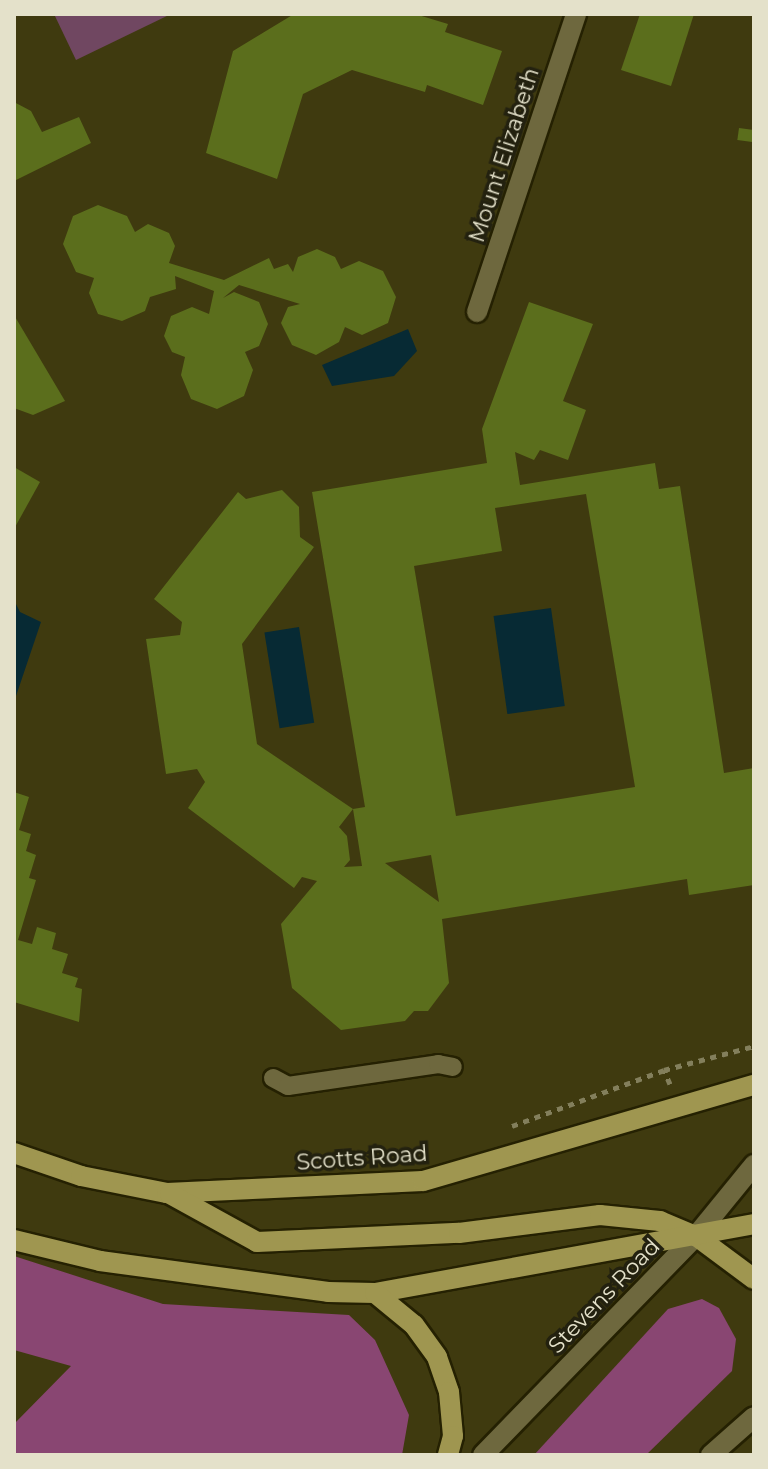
<!DOCTYPE html>
<html>
<head>
<meta charset="utf-8">
<style>
	body { margin:0 }
	#map { position:relative; width:768px; height:1469px; overflow:hidden; background:#3f3a0f; font-family:Montserrat,sans-serif }
	div>[style] { position:absolute }
	[style*='--x'] { left:calc(var(--x)*1px); top:calc(var(--y)*1px); width:calc(var(--w)*1px); rotate:calc(var(--a)*1deg) }
	.green>* { inset:0; background:#704761 }
	.forest>* { inset:0; background:#894672 }
	.water>* { inset:0; background:#072a34; transform-origin:0 0 }
	.building>* { inset:0; background:#5b6e1c; transform-origin:0 0 }
	.path>* { height:5px; margin-top:-2.5px; transform-origin:0; background:repeating-linear-gradient(90deg,#837f5c 0 6px,transparent 0 12px) }
	.roads { filter:drop-shadow(2px 0 #252102) drop-shadow(-2px 0 #252102) drop-shadow(0 2px #252102) drop-shadow(0 -2px #252102) }
	.service>* { height:18px; margin:-9px; padding:0 9px; transform-origin:9px; border-radius:9px; background:#6e683e }
	.minor>* { height:20px; margin:-10px; padding:0 10px; transform-origin:10px; border-radius:10px; background:#6e683e }
	.secondary>* { height:20px; margin:-10px; padding:0 10px; transform-origin:10px; border-radius:10px; background:#6e683e }
	.primary>* { height:20px; margin:-10px; padding:0 10px; transform-origin:10px; border-radius:10px; background:#9f9650 }
	span { translate:-50% -50%; white-space:nowrap; text-align:center; line-height:1.15; -webkit-text-stroke:7px #23210f; paint-order:stroke }
	.street-label { font-size:22px; color:#e4e1ca }
	.frame { position:absolute; inset:0; border:16px solid #e4e1ca; pointer-events:none }
</style>
</head>
<body>
<div id="map">
	<div class="green">
		<i style="clip-path:polygon(54px 14px,171px 14px,76px 60px)"></i>
	</div>
	<div class="forest">
		<i style="clip-path:polygon(14px 1256px,163px 1304px,349px 1315px,375px 1340px,409px 1415px,402px 1455px,14px 1455px,14px 1424px,71px 1366px,14px 1350px)"></i>
		<i style="clip-path:polygon(702px 1299px,719px 1308px,736px 1339px,732px 1371px,646px 1455px,534px 1455px,668px 1309px)"></i>
	</div>
	<div class="water">
		<i style="clip-path:polygon(408px 329px,417px 351px,394px 376px,332px 386px,322px 365px)"></i>
		<i style="clip-path:polygon(14px 600px,20px 612px,41px 622px,14px 702px)"></i>
		<i style="left:551px;top:608px;width:99px;height:58px;rotate:82deg"></i>
		<i style="left:299px;top:627px;width:97px;height:35px;rotate:81deg"></i>
	</div>
	<div class="building">
		<i style="clip-path:polygon(294px 14px,415px 14px,448px 24px,445px 32px,502px 51px,483px 105px,427px 85px,425px 92px,352px 70px,303px 94px,277px 179px,206px 153px,233px 51px)"></i>
		<i style="clip-path:polygon(640px 14px,694px 14px,671px 86px,621px 70px)"></i>
		<i style="clip-path:polygon(14px 102px,31px 111px,42px 132px,79px 117px,91px 143px,14px 181px)"></i>
		<i style="left:739px;top:128px;width:15px;height:12px;rotate:8deg"></i>
		<i style="clip-path:polygon(98px 205px,127px 216px,135px 232px,148px 224px,169px 233px,175px 246px,169px 263px,224px 280px,269px 258px,274px 269px,288px 264px,293px 272px,298px 257px,317px 249px,335px 257px,341px 269px,359px 261px,383px 271px,396px 297px,388px 323px,362px 335px,345px 327px,339px 342px,316px 355px,292px 345px,281px 323px,288px 307px,300px 304px,239px 285px,223px 298px,234px 292px,259px 302px,268px 324px,259px 346px,245px 352px,253px 370px,244px 396px,217px 409px,191px 399px,181px 375px,185px 357px,172px 352px,164px 336px,171px 316px,192px 307px,209px 314px,214px 291px,175px 276px,176px 289px,150px 297px,145px 311px,122px 321px,98px 314px,89px 293px,94px 278px,76px 272px,63px 244px,73px 216px)"></i>
		<i style="clip-path:polygon(evenodd,529px 302px,593px 324px,563px 401px,586px 410px,568px 460px,540px 450px,534px 460px,515px 452px,520px 485px,655px 463px,659px 489px,680px 486px,724px 773px,754px 768px,754px 885px,689px 895px,687px 879px,442px 919px,449px 983px,428px 1011px,414px 1011px,405px 1021px,341px 1030px,292px 988px,281px 924px,317px 881px,302px 877px,294px 888px,188px 808px,205px 782px,197px 769px,166px 774px,146px 639px,180px 635px,182px 622px,154px 599px,238px 492px,246px 499px,282px 490px,299px 507px,300px 537px,314px 547px,242px 644px,257px 744px,353px 809px,339px 827px,347px 836px,350px 860px,344px 867px,362px 866px,353px 809px,365px 807px,312px 492px,487px 463px,482px 429px,529px 302px,586px 494px,635px 787px,456px 816px,414px 566px,502px 551px,495px 508px,586px 494px,529px 302px,431px 855px,439px 902px,385px 863px,431px 855px)"></i>
		<i style="clip-path:polygon(14px 315px,65px 401px,33px 415px,14px 408px)"></i>
		<i style="clip-path:polygon(14px 467px,40px 482px,14px 529px)"></i>
		<i style="clip-path:polygon(14px 792px,29px 797px,19px 830px,31px 834px,26px 851px,36px 855px,29px 878px,36px 880px,18px 940px,32px 944px,37px 927px,56px 933px,52px 949px,68px 954px,62px 973px,78px 978px,75px 987px,82px 989px,79px 1022px,14px 1002px)"></i>
	</div>
	<div class="path">
		<i style="--x:670;--y:1084;--w:15;--a:-113"></i>
		<i style="--x:664;--y:1070;--w:93;--a:-14.9"></i>
		<i style="--x:512;--y:1126;--w:162;--a:-20.2"></i>
	</div>
	<div class="roads">
		<div class="service">
			<i style="--x:273;--y:1078;--w:17;--a:28"></i>
			<i style="--x:288;--y:1086;--w:152;--a:-8.3"></i>
			<i style="--x:438;--y:1064;--w:15;--a:11"></i>
		</div>
		<div class="minor">
			<i style="--x:477;--y:312;--w:314;--a:-71.6"></i>
		</div>
		<div class="secondary">
			<i style="--x:483;--y:1455;--w:305;--a:-45.8"></i>
			<i style="--x:696;--y:1236;--w:92;--a:-50.8"></i>
			<i style="--x:711;--y:1455;--w:57;--a:-41.5"></i>
		</div>
		<div class="primary">
			<i style="--x:14;--y:1153;--w:71;--a:18.9"></i>
			<i style="--x:81;--y:1176;--w:88;--a:11.2"></i>
			<i style="--x:167;--y:1193;--w:256;--a:-2.7"></i>
			<i style="--x:423;--y:1181;--w:345;--a:-16.2"></i>
			<i style="--x:170;--y:1194;--w:99;--a:28.9"></i>
			<i style="--x:257;--y:1242;--w:202;--a:-2.6"></i>
			<i style="--x:459;--y:1233;--w:142;--a:-7.3"></i>
			<i style="--x:600;--y:1215;--w:60;--a:5.7"></i>
			<i style="--x:660;--y:1221;--w:39;--a:23"></i>
			<i style="--x:696;--y:1236;--w:72;--a:36.6"></i>
			<i style="--x:14;--y:1240;--w:89;--a:13.7"></i>
			<i style="--x:100;--y:1261;--w:230;--a:7.7"></i>
			<i style="--x:328;--y:1292;--w:47;--a:1.2"></i>
			<i style="--x:375;--y:1293;--w:385;--a:-10.3"></i>
			<i style="--x:375;--y:1293;--w:50;--a:39.4"></i>
			<i style="--x:414;--y:1325;--w:39;--a:54"></i>
			<i style="--x:437;--y:1357;--w:37;--a:71"></i>
			<i style="--x:449;--y:1392;--w:44;--a:84.8"></i>
			<i style="--x:453;--y:1436;--w:20;--a:105"></i>
		</div>
	</div>
	<div class="street-label">
		<span style="left:504px;top:155px;rotate:-72deg">Mount Elizabeth</span>
		<span style="left:362px;top:1158px;rotate:-4deg">Scotts Road</span>
		<span style="left:604px;top:1296px;rotate:-46deg">Stevens Road</span>
	</div>
	<div class="frame"></div>
</div>
</body>
</html>
